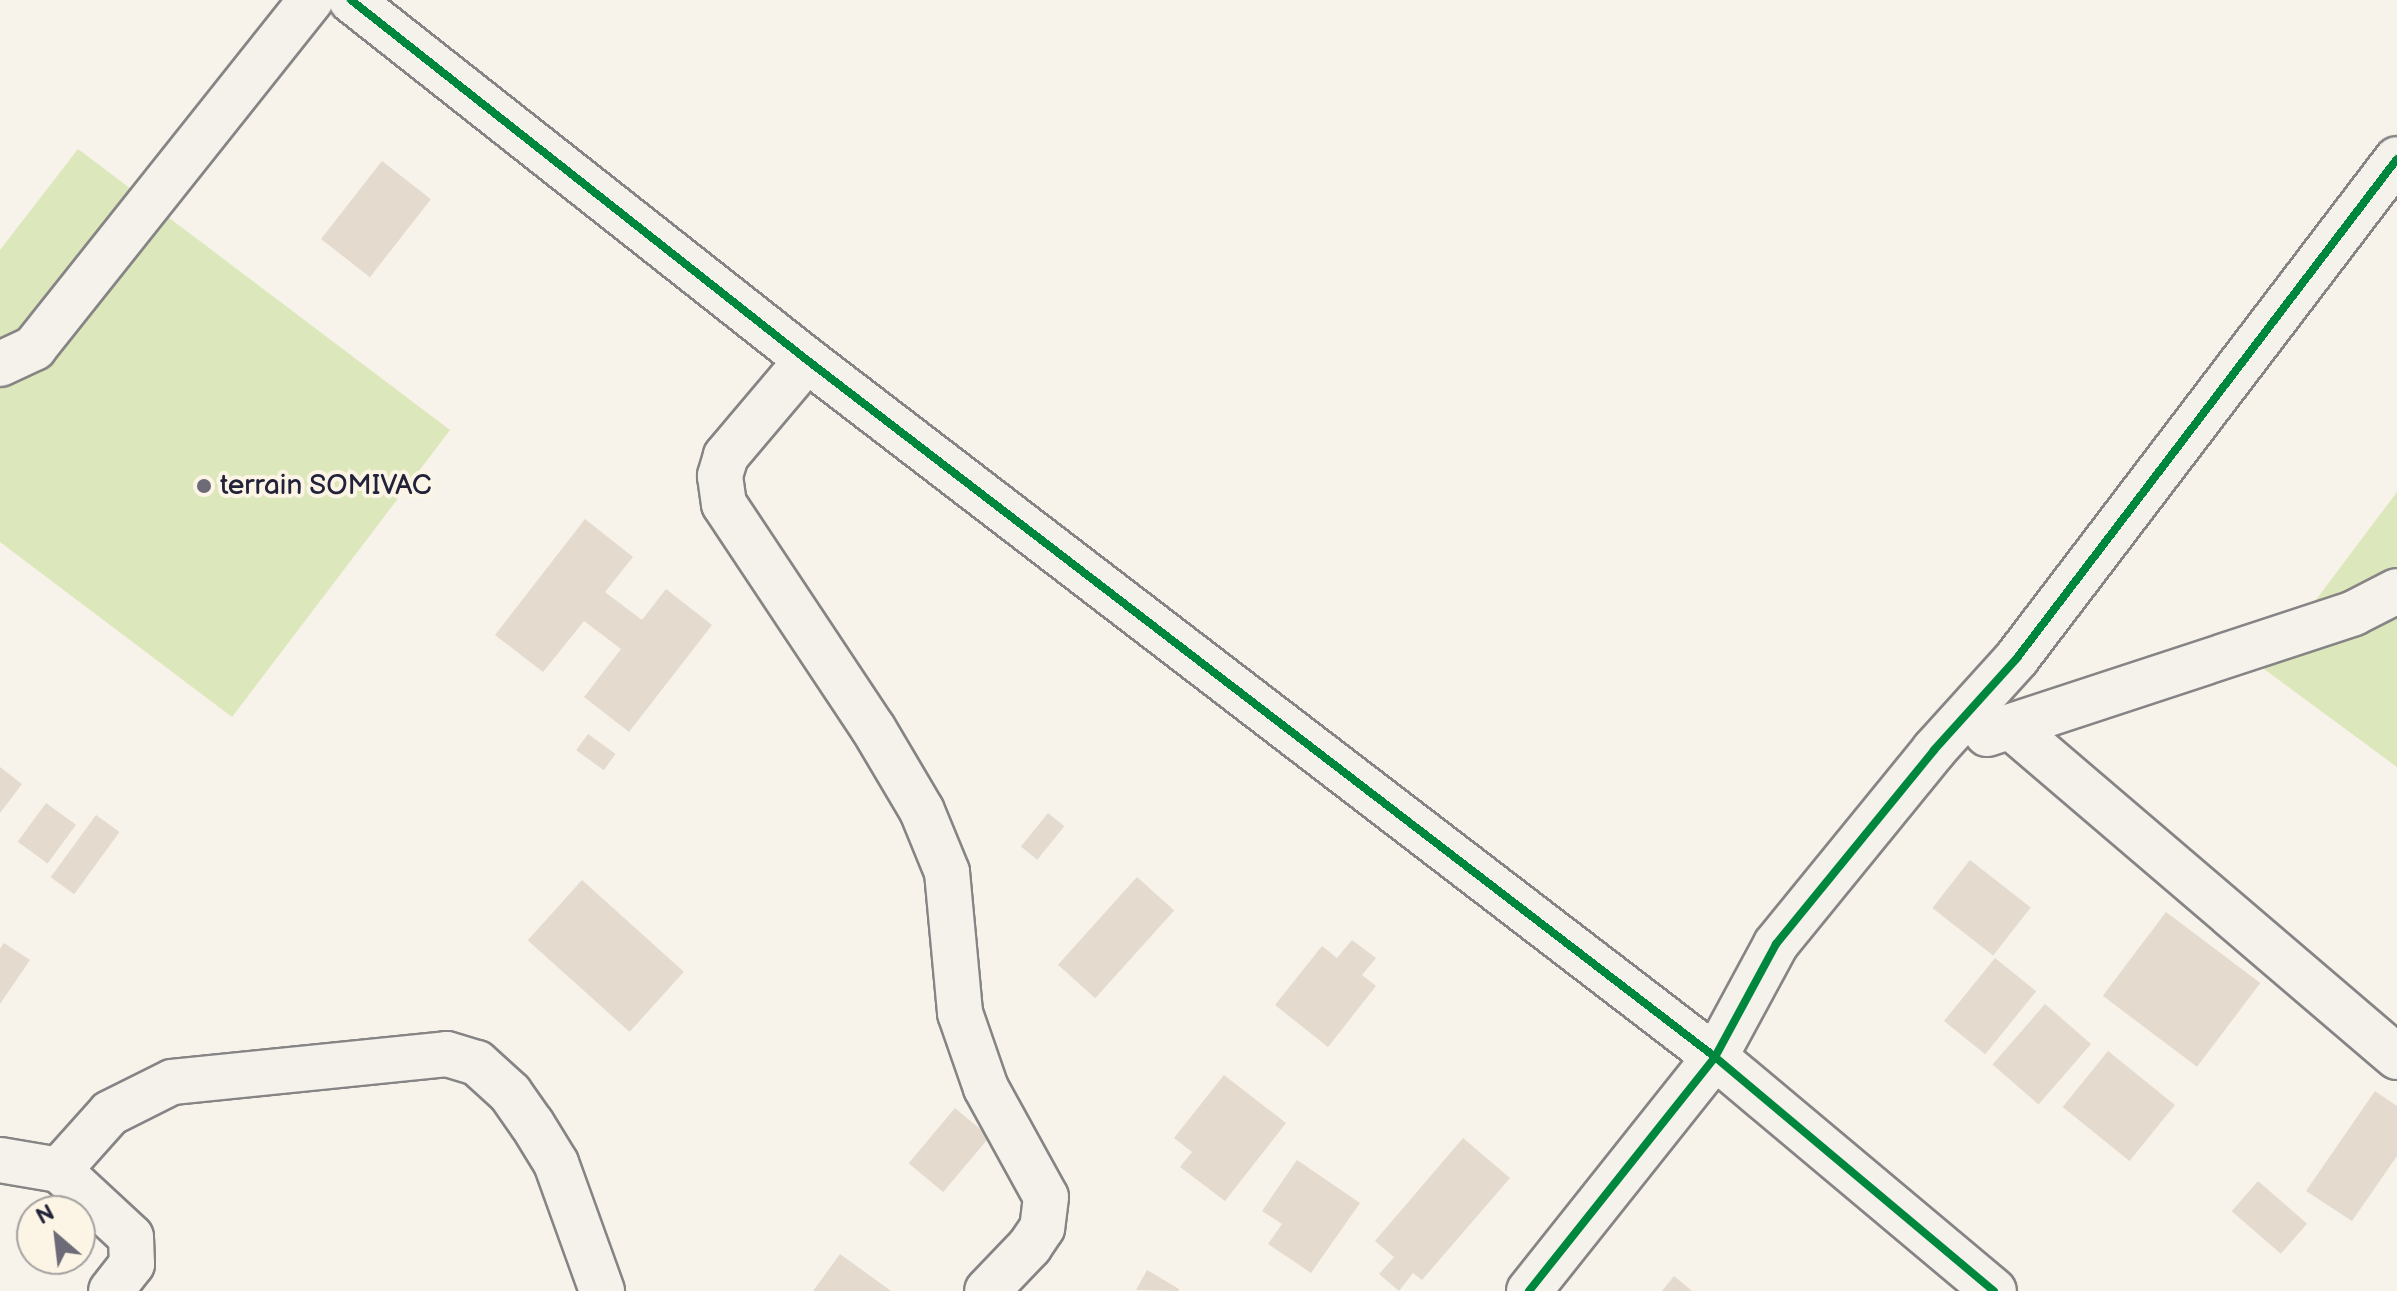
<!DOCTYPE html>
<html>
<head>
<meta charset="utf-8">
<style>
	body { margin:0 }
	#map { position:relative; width:2397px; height:1291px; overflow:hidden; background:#f7f3ea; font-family:"Balsamiq Sans",sans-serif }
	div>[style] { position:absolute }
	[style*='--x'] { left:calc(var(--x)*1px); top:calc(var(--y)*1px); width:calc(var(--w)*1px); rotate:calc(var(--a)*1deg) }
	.green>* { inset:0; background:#dce7bb }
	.building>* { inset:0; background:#e4dace; transform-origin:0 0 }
	.roads { filter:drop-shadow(2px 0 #868485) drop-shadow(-2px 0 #868485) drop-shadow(0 2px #868485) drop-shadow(0 -2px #868485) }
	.minor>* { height:44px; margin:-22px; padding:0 22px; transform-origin:22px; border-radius:22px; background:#f5f2ec }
	.cycleway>* { height:8px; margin:-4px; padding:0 4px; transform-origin:4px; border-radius:4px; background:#00873e }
	.dots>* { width:22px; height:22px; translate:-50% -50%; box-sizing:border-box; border:4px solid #fcf5e5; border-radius:50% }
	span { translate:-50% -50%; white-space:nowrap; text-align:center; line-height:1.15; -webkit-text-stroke:8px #fcf5e5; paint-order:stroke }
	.poi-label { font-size:28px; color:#22223b }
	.left { translate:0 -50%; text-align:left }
	.north { position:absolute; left:16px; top:1195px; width:80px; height:80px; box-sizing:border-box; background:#fcf5e5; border:2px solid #a5a1a1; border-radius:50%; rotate:332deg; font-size:22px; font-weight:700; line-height:32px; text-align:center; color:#22223b }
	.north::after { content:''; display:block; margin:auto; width:28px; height:36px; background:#6d6b78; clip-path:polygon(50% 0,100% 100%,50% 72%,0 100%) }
</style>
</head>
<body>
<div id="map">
	<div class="green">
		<i style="clip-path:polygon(78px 149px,450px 430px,232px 717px,0 542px,0 250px)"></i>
		<i style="clip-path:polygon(2397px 492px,2397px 767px,2264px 669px)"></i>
	</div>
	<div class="building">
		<i style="left:382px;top:161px;width:62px;height:99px;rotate:38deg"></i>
		<i style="clip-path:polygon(585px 519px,633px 557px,605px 592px,642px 620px,666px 589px,712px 625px,629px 732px,584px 697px,621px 649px,584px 621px,543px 672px,495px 635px)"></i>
		<i style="left:588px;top:734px;width:34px;height:20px;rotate:36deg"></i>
		<i style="clip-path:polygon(0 767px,22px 784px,0 813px)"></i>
		<i style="left:46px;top:803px;width:37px;height:48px;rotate:36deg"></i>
		<i style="left:1048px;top:813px;width:21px;height:43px;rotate:39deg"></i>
		<i style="left:96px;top:815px;width:29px;height:77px;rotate:36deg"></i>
		<i style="left:1970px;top:860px;width:77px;height:61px;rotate:38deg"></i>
		<i style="left:1137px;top:877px;width:50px;height:118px;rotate:42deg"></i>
		<i style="left:582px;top:880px;width:137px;height:81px;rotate:42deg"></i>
		<i style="left:2166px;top:912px;width:118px;height:105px;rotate:37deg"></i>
		<i style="clip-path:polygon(1352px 940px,1376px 958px,1362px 975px,1376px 986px,1328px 1047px,1275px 1005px,1322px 946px,1337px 958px)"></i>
		<i style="clip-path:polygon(4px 943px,30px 960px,0 1004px,0 949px)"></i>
		<i style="left:1995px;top:958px;width:53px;height:81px;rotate:39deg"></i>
		<i style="left:2045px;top:1004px;width:61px;height:80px;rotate:41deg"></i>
		<i style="left:2108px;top:1051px;width:86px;height:72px;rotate:39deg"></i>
		<i style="clip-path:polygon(1224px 1075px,1286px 1123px,1225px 1201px,1180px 1167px,1192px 1152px,1174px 1138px)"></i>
		<i style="clip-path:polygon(2375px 1091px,2397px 1106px,2397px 1156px,2352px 1221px,2306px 1191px)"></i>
		<i style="left:955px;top:1108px;width:45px;height:72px;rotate:40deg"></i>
		<i style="clip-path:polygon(1463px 1138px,1510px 1178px,1422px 1280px,1413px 1273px,1399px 1291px,1379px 1274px,1394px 1257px,1375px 1241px)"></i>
		<i style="clip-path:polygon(1297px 1160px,1360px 1203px,1311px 1273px,1268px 1244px,1282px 1224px,1262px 1211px)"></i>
		<i style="left:2258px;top:1181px;width:65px;height:40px;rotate:41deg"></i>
		<i style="clip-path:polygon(840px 1254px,891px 1291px,813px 1291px)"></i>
		<i style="clip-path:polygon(1147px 1270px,1179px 1289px,1178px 1291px,1136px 1290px)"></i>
		<i style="clip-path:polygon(1674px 1276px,1692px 1291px,1662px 1291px)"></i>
	</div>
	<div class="roads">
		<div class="minor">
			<i style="--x:351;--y:0;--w:581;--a:38.29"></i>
			<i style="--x:807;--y:360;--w:1145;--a:37.51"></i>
			<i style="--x:1715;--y:1057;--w:364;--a:40"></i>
			<i style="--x:807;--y:360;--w:126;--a:130.2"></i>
			<i style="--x:726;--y:456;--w:21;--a:107"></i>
			<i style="--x:720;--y:476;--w:28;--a:82"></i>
			<i style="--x:724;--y:504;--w:269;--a:56.4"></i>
			<i style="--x:873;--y:728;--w:96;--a:59.4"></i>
			<i style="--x:922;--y:811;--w:66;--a:67.7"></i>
			<i style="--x:947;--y:872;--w:142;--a:84.7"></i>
			<i style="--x:960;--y:1013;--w:79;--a:70.9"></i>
			<i style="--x:986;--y:1088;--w:124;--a:61.2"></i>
			<i style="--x:1046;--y:1197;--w:31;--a:97"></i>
			<i style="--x:1042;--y:1228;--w:22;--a:124"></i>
			<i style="--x:1030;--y:1246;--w:62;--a:133.7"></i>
			<i style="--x:0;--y:364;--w:38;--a:-25"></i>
			<i style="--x:34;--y:348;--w:445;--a:-51.5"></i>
			<i style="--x:2011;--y:727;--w:508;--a:40.53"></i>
			<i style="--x:1987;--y:734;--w:386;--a:-18.2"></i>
			<i style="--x:2354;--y:613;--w:48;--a:-27.1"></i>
			<i style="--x:0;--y:1160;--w:60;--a:9.6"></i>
			<i style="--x:59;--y:1170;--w:76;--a:-48.2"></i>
			<i style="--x:110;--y:1113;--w:69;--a:-26.6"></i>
			<i style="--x:172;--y:1082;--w:276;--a:-5.8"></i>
			<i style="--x:447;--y:1054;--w:31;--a:17"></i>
			<i style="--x:477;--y:1063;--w:45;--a:42.3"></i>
			<i style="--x:510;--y:1093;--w:38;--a:55"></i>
			<i style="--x:532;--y:1124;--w:46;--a:58.4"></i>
			<i style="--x:556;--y:1163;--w:136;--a:70.2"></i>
			<i style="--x:59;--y:1170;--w:98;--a:42.9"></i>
			<i style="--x:131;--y:1237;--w:27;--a:88"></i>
			<i style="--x:132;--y:1264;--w:34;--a:128"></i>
			<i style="--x:1529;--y:1291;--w:299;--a:-51.5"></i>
			<i style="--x:1715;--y:1057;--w:128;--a:-61.6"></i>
			<i style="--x:1776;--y:944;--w:250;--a:-50.8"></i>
			<i style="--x:1934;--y:750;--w:124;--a:-47.9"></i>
			<i style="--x:2017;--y:658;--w:627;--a:-52.71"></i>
		</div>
	</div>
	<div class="cycleway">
		<i style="--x:351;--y:0;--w:581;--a:38.29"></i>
		<i style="--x:807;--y:360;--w:1145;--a:37.51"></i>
		<i style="--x:1715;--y:1057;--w:364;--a:40"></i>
		<i style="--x:1529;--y:1291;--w:299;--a:-51.5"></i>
		<i style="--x:1715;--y:1057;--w:128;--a:-61.6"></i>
		<i style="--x:1776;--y:944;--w:250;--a:-50.8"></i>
		<i style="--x:1934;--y:750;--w:124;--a:-47.9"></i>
		<i style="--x:2017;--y:658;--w:627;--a:-52.71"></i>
	</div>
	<div class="dots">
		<i style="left:204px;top:486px;background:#6d6b78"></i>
	</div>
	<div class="poi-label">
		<span class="left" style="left:220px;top:486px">terrain SOMIVAC</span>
	</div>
	<div class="north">N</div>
</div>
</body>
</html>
